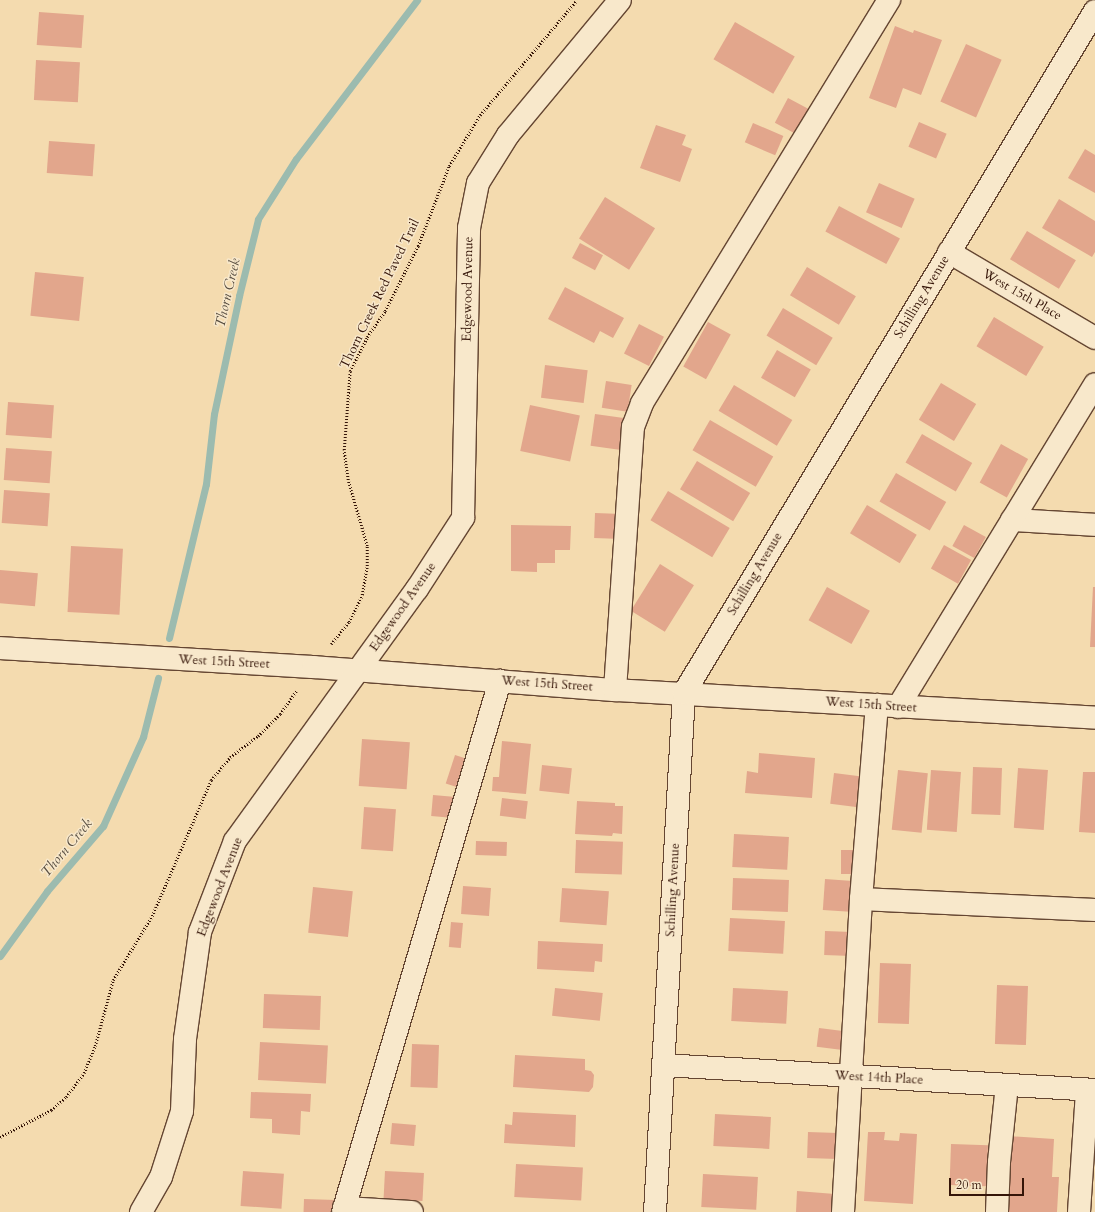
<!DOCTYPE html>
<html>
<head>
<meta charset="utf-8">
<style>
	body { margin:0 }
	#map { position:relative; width:1095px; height:1212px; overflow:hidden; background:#f4dbaf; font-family:Cardo,serif }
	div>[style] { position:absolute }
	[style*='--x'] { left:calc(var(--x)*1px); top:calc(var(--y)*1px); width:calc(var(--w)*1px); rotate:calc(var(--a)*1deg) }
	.stream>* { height:7px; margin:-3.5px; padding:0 3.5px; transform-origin:3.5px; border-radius:3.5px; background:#9cbbaf }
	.building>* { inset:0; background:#e2a68c; transform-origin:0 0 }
	.path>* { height:2.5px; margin-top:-1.25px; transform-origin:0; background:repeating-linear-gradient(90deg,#351508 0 1px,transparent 0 3px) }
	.roads { filter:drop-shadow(1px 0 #654632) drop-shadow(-1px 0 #654632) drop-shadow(0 1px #654632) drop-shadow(0 -1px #654632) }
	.minor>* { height:22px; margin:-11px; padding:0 11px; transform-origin:11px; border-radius:11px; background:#f8e8cb }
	span { translate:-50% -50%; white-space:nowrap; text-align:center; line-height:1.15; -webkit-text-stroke:3px #f8e8cb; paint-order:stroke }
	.street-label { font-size:13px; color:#351508 }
	.water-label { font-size:14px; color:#594f42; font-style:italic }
	.scale { position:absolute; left:949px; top:1178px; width:75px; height:18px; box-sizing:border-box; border:2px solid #351508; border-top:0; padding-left:5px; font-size:12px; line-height:14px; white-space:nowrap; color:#351508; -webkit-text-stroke:3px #f8e8cb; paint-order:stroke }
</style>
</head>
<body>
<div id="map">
	<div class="stream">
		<i style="--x:169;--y:638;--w:158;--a:-76.5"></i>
		<i style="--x:206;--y:484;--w:70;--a:-83.5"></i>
		<i style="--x:214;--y:414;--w:121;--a:-78"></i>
		<i style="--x:239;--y:296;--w:79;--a:-76.1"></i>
		<i style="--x:258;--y:219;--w:71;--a:-57.7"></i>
		<i style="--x:296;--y:159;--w:200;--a:-52.7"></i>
		<i style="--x:0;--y:956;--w:80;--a:-54.1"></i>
		<i style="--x:47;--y:891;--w:86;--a:-49.3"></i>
		<i style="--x:103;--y:826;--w:98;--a:-65.8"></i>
		<i style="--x:143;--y:737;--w:61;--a:-75.7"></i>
	</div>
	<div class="building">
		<i style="left:39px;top:12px;width:45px;height:33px;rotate:4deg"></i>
		<i style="left:735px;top:22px;width:69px;height:43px;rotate:30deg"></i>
		<i style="clip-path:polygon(895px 26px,913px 33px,914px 30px,942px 40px,921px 95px,903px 88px,896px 108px,869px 98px)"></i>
		<i style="left:966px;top:44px;width:39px;height:63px;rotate:24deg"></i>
		<i style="left:36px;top:60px;width:44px;height:40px;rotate:3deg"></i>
		<i style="left:788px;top:98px;width:26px;height:28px;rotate:28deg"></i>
		<i style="left:919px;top:122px;width:30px;height:27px;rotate:23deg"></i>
		<i style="left:753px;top:123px;width:33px;height:21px;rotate:23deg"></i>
		<i style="clip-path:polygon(656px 125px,686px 135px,682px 145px,692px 149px,680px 182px,640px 168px)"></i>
		<i style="left:49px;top:141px;width:46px;height:32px;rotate:4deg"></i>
		<i style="clip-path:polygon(1085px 149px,1095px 155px,1095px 193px,1068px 178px)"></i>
		<i style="left:879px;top:183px;width:39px;height:32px;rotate:24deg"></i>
		<i style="left:605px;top:197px;width:59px;height:49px;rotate:32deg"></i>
		<i style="clip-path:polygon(1059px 199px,1095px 221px,1095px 252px,1092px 257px,1042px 228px)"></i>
		<i style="left:839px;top:206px;width:69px;height:29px;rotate:28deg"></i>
		<i style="left:1027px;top:231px;width:57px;height:33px;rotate:31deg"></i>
		<i style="left:580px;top:243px;width:26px;height:17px;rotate:28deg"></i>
		<i style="left:807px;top:267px;width:57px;height:33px;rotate:31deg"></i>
		<i style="left:35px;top:272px;width:49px;height:44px;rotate:6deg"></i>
		<i style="clip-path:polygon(565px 287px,624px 318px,613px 338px,600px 331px,594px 343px,548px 319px)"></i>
		<i style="left:783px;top:308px;width:58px;height:32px;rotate:31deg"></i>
		<i style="left:994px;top:317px;width:58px;height:34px;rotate:31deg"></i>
		<i style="left:708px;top:322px;width:26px;height:51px;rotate:29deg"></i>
		<i style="left:639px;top:324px;width:28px;height:33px;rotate:27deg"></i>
		<i style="left:777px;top:350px;width:39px;height:32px;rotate:30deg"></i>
		<i style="left:545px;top:365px;width:43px;height:33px;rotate:7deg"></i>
		<i style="left:606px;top:381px;width:26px;height:27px;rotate:9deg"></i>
		<i style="left:941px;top:383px;width:41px;height:43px;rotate:31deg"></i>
		<i style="left:734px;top:385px;width:68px;height:30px;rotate:31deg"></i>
		<i style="left:8px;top:402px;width:46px;height:33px;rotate:4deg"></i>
		<i style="left:530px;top:405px;width:51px;height:47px;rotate:12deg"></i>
		<i style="left:595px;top:414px;width:29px;height:32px;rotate:8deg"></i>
		<i style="left:710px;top:420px;width:73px;height:35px;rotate:30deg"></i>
		<i style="left:922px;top:434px;width:58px;height:33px;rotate:30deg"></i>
		<i style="left:1001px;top:444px;width:31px;height:44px;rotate:29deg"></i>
		<i style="left:6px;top:448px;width:46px;height:32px;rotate:4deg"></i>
		<i style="left:697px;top:461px;width:62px;height:33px;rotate:31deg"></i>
		<i style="left:896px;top:473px;width:58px;height:33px;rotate:30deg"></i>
		<i style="left:4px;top:490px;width:46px;height:33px;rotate:4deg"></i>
		<i style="left:668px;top:491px;width:72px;height:34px;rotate:31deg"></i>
		<i style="left:867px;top:505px;width:58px;height:33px;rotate:31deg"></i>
		<i style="left:595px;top:513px;width:27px;height:25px;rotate:2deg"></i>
		<i style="clip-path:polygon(511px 525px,571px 526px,570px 550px,555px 550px,555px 563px,537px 563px,537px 572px,511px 571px)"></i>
		<i style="left:964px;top:525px;width:25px;height:24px;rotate:29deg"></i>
		<i style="left:944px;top:545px;width:31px;height:27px;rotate:29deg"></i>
		<i style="left:71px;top:546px;width:52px;height:66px;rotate:3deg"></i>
		<i style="left:660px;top:564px;width:40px;height:55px;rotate:32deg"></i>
		<i style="left:0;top:570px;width:38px;height:33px;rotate:5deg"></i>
		<i style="left:827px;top:587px;width:49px;height:38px;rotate:29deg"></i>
		<i style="clip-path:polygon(1093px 587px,1095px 587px,1095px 647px,1090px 647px)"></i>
		<i style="left:362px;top:739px;width:48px;height:47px;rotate:4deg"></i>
		<i style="clip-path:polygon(502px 741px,531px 744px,526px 794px,492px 791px,493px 777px,499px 777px)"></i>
		<i style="clip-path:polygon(759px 753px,815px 758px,812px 798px,745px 793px,747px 771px,758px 773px)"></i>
		<i style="left:455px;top:755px;width:22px;height:30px;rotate:18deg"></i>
		<i style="left:542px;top:765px;width:30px;height:26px;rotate:6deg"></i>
		<i style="left:973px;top:767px;width:29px;height:47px;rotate:2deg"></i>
		<i style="left:1018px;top:768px;width:30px;height:60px;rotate:4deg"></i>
		<i style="left:898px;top:770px;width:30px;height:60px;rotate:6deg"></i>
		<i style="left:931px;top:770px;width:30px;height:60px;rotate:4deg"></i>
		<i style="clip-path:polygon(1083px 772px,1095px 772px,1095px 833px,1079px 832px)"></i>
		<i style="left:834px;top:773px;width:26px;height:31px;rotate:7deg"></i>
		<i style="left:433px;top:795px;width:23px;height:21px;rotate:5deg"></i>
		<i style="left:502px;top:798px;width:26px;height:18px;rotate:7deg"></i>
		<i style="clip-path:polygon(577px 801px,615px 803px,615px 806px,623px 806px,622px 834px,613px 833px,612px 836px,575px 834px)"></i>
		<i style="left:364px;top:807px;width:32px;height:42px;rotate:4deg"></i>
		<i style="left:734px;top:834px;width:55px;height:33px;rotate:3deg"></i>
		<i style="left:576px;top:840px;width:47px;height:33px;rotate:2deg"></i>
		<i style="left:476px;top:841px;width:31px;height:14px;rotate:2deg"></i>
		<i style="left:841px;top:850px;width:15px;height:24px"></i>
		<i style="left:733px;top:878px;width:56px;height:32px;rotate:2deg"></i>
		<i style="left:825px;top:879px;width:31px;height:31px;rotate:4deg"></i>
		<i style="left:463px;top:886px;width:28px;height:28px;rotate:4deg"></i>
		<i style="left:313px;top:887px;width:40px;height:46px;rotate:6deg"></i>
		<i style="left:562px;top:888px;width:47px;height:34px;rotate:4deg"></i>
		<i style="left:730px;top:918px;width:55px;height:33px;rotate:3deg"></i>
		<i style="left:451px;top:922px;width:12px;height:25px;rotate:5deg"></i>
		<i style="left:825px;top:931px;width:27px;height:24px;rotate:2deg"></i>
		<i style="clip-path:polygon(538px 941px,603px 944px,602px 962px,595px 961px,594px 972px,537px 969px)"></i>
		<i style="left:880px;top:963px;width:31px;height:60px;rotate:2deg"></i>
		<i style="left:997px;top:985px;width:31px;height:59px;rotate:2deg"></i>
		<i style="left:555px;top:988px;width:48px;height:28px;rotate:6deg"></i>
		<i style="left:733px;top:988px;width:55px;height:33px;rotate:3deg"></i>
		<i style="left:264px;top:994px;width:57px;height:34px;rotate:2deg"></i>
		<i style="left:819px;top:1028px;width:24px;height:19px;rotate:7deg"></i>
		<i style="left:260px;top:1042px;width:68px;height:38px;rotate:3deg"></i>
		<i style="left:412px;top:1044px;width:27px;height:43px;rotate:2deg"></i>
		<i style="clip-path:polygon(515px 1055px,585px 1059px,585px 1070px,591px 1071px,594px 1075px,593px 1087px,589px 1092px,513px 1087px)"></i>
		<i style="clip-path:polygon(251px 1092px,311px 1094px,310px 1112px,301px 1111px,300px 1135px,272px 1133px,272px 1119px,250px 1118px)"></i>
		<i style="clip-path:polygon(513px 1112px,576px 1115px,575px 1147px,504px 1143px,505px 1124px,512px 1125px)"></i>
		<i style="left:715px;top:1114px;width:56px;height:32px;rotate:3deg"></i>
		<i style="left:392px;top:1123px;width:24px;height:21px;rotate:5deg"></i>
		<i style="left:808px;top:1132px;width:30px;height:26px;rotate:2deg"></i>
		<i style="clip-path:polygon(868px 1132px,885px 1132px,884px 1140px,899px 1141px,900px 1133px,917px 1134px,913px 1204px,864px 1201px)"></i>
		<i style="clip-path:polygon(1008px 1136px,1054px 1139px,1052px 1177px,1059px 1177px,1057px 1212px,1004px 1212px)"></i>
		<i style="left:951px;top:1144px;width:37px;height:41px;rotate:2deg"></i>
		<i style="left:516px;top:1164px;width:67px;height:33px;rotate:3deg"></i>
		<i style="left:243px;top:1171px;width:41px;height:35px;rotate:4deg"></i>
		<i style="left:385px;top:1171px;width:39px;height:28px;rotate:3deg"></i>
		<i style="left:703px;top:1174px;width:55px;height:33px;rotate:3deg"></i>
		<i style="clip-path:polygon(797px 1191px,835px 1194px,834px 1212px,796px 1212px)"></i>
		<i style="left:304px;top:1199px;width:32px;height:13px;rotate:2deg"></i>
	</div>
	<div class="path">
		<i style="--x:331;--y:644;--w:28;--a:-51"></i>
		<i style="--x:349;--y:622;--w:30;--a:-64"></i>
		<i style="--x:362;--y:595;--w:29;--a:-80"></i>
		<i style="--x:367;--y:566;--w:20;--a:-90"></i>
		<i style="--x:367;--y:546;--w:69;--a:-106.1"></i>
		<i style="--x:348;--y:480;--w:30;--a:-98"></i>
		<i style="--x:344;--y:450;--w:79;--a:-85.7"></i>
		<i style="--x:350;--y:371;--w:38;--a:-63"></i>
		<i style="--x:367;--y:337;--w:32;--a:-55"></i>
		<i style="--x:385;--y:311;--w:73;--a:-63.1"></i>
		<i style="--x:418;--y:246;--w:86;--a:-68.8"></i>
		<i style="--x:449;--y:166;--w:60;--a:-58.7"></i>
		<i style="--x:480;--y:115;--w:150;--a:-49.9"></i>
		<i style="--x:0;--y:1137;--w:58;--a:-27.9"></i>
		<i style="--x:51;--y:1110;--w:20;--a:-41"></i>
		<i style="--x:66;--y:1097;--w:30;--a:-53"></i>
		<i style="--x:84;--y:1073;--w:29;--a:-68"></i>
		<i style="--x:95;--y:1046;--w:68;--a:-74.7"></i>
		<i style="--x:113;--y:980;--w:75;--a:-58.6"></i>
		<i style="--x:152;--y:916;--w:148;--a:-66.5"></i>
		<i style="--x:211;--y:780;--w:30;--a:-50"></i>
		<i style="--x:230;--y:757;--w:35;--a:-37"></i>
		<i style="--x:258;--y:736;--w:31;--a:-45"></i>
		<i style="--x:280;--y:714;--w:29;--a:-55"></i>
	</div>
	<div class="roads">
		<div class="minor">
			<i style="--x:949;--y:252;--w:169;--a:30.5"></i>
			<i style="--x:1012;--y:520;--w:83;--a:3.4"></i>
			<i style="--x:0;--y:648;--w:314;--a:3.5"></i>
			<i style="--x:313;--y:667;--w:303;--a:4.4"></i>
			<i style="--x:615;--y:690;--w:481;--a:3.3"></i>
			<i style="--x:615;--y:690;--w:264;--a:-86.1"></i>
			<i style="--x:633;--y:427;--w:26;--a:-69"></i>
			<i style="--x:642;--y:403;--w:473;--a:-58.5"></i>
			<i style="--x:898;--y:707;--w:378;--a:-58.6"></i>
			<i style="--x:861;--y:899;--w:234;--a:2.7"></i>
			<i style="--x:663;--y:1065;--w:433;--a:3.3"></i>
			<i style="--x:344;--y:1208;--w:68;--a:3.4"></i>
			<i style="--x:141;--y:1212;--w:40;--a:-60.3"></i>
			<i style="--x:161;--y:1177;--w:69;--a:-72.3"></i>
			<i style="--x:182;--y:1111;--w:72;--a:-87.6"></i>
			<i style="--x:185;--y:1039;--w:108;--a:-82"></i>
			<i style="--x:200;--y:932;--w:97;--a:-69"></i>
			<i style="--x:235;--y:841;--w:311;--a:-54.2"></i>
			<i style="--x:417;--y:589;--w:85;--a:-57.1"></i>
			<i style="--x:463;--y:518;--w:290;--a:-88.8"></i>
			<i style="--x:469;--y:228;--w:46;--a:-78.7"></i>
			<i style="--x:478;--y:183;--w:57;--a:-58"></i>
			<i style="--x:508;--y:135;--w:175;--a:-50.3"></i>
			<i style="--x:343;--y:1212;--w:554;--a:-73.53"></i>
			<i style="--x:655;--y:1212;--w:520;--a:-86.8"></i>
			<i style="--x:684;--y:693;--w:796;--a:-58.93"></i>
			<i style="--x:843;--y:1212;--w:314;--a:-86.7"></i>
			<i style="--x:861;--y:899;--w:195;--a:-85.3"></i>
			<i style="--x:997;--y:1212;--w:50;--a:-87.7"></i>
			<i style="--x:999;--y:1162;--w:77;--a:-84.1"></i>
			<i style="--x:1079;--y:1212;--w:122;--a:-86.2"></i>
		</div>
	</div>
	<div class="street-label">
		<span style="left:468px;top:289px;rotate:-89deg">Edgewood Avenue</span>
		<span style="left:380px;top:294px;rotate:-64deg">Thorn Creek Red Paved Trail</span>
		<span style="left:1022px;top:295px;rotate:30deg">West 15th Place</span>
		<span style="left:922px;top:297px;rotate:-59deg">Schilling Avenue</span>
		<span style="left:755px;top:574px;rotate:-59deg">Schilling Avenue</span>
		<span style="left:403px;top:607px;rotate:-55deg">Edgewood Avenue</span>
		<span style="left:224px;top:662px;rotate:3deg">West 15th Street</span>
		<span style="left:547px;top:684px;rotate:4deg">West 15th Street</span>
		<span style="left:871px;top:705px;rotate:4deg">West 15th Street</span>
		<span style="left:220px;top:887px;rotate:-69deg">Edgewood Avenue</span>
		<span style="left:673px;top:890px;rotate:-87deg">Schilling Avenue</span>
		<span style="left:879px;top:1078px;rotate:3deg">West 14th Place</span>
	</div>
	<div class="water-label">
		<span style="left:228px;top:293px;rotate:-77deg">Thorn Creek</span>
		<span style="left:67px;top:848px;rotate:-50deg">Thorn Creek</span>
	</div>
	<div class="scale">20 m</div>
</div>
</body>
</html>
